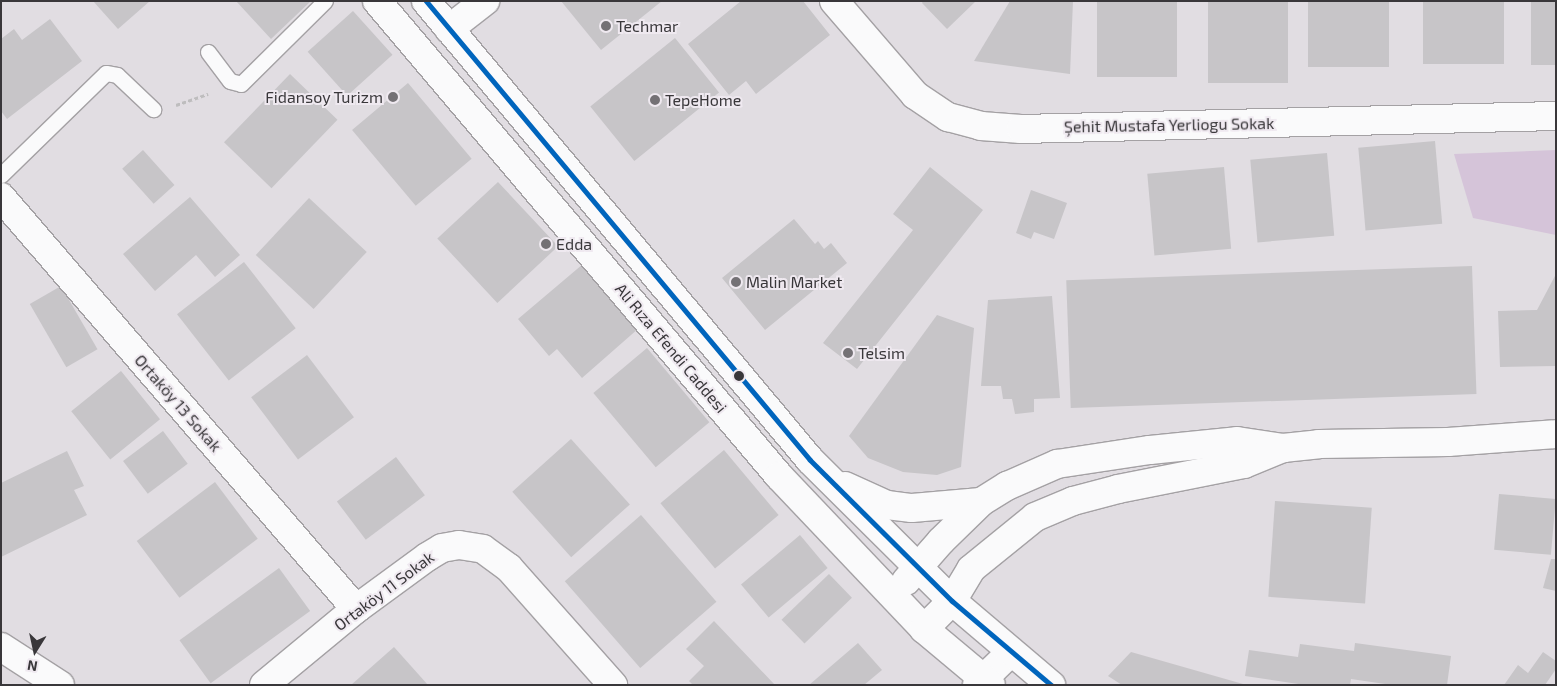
<!DOCTYPE html>
<html>
<head>
<meta charset="utf-8">
<style>
	body { margin:0 }
	#map { position:relative; width:1557px; height:686px; overflow:hidden; background:#e1dde2; font-family:"Exo 2",sans-serif }
	div>[style] { position:absolute }
	[style*='--x'] { left:calc(var(--x)*1px); top:calc(var(--y)*1px); width:calc(var(--w)*1px); rotate:calc(var(--a)*1deg) }
	.green>* { inset:0; background:#d5c4d9 }
	.building>* { inset:0; background:#c7c5c8; transform-origin:0 0 }
	.path>* { height:3px; margin-top:-1.5px; transform-origin:0; background:repeating-linear-gradient(90deg,#bebdbe 0 4px,transparent 0 6.5px) }
	.roads { filter:drop-shadow(1px 0 #a4a1a4) drop-shadow(-1px 0 #a4a1a4) drop-shadow(0 1px #a4a1a4) drop-shadow(0 -1px #a4a1a4) }
	.service>* { height:15px; margin:-7.5px; padding:0 7.5px; transform-origin:7.5px; border-radius:7.5px; background:#fafafb }
	.minor>* { height:28px; margin:-14px; padding:0 14px; transform-origin:14px; border-radius:14px; background:#fafafb }
	.primary>* { height:28px; margin:-14px; padding:0 14px; transform-origin:14px; border-radius:14px; background:#fafafb }
	.bus-1>* { height:5px; margin:-2.5px; padding:0 2.5px; transform-origin:2.5px; border-radius:2.5px; background:#0065bd }
	.dots>* { width:14px; height:14px; translate:-50% -50%; box-sizing:border-box; border:2px solid #efe9f0; border-radius:50% }
	span { translate:-50% -50%; white-space:nowrap; text-align:center; line-height:1.15; -webkit-text-stroke:4px #efe9f0; paint-order:stroke }
	.poi-label { font-size:16px; color:#39373a }
	.left { translate:0 -50%; text-align:left }
	.right { translate:-100% -50%; text-align:right }
	.street-label { font-size:16px; color:#39373a }
	.frame { position:absolute; inset:0; border:2px solid #39373a; pointer-events:none }
	.north { position:absolute; left:10px; top:626px; width:50px; height:50px; -webkit-text-stroke:4px #efe9f0; paint-order:stroke; rotate:190deg; font-size:14px; font-weight:700; line-height:20px; text-align:center; color:#39373a }
	.north::after { content:''; display:block; margin:auto; width:18px; height:22px; background:#39373a; clip-path:polygon(50% 0,100% 100%,50% 72%,0 100%) }
</style>
</head>
<body>
<div id="map">
	<div class="green">
		<i style="clip-path:polygon(1556px 150px,1556px 235px,1473px 218px,1454px 154px)"></i>
	</div>
	<div class="building">
		<i style="clip-path:polygon(93px 1px,150px 1px,118px 29px)"></i>
		<i style="clip-path:polygon(236px 1px,311px 1px,271px 39px)"></i>
		<i style="clip-path:polygon(561px 1px,662px 1px,601px 50px)"></i>
		<i style="clip-path:polygon(741px 1px,803px 1px,830px 35px,756px 94px,746px 81px,729px 95px,688px 44px)"></i>
		<i style="clip-path:polygon(923px 1px,976px 1px,947px 29px,922px 3px)"></i>
		<i style="clip-path:polygon(1010px 1px,1073px 1px,1070px 74px,974px 61px)"></i>
		<i style="left:1097px;top:1px;width:80px;height:76px"></i>
		<i style="left:1208px;top:1px;width:80px;height:82px"></i>
		<i style="left:1308px;top:1px;width:81px;height:66px"></i>
		<i style="left:1423px;top:1px;width:81px;height:63px"></i>
		<i style="left:1531px;top:1px;width:25px;height:64px"></i>
		<i style="left:353px;top:11px;width:59px;height:61px;rotate:48deg"></i>
		<i style="clip-path:polygon(50px 19px,82px 61px,7px 119px,1px 111px,1px 39px,14px 29px,22px 40px)"></i>
		<i style="left:675px;top:38px;width:70px;height:109px;rotate:51deg"></i>
		<i style="left:290px;top:74px;width:66px;height:95px;rotate:44deg"></i>
		<i style="left:408px;top:83px;width:99px;height:73px;rotate:50deg"></i>
		<i style="left:1435px;top:141px;width:83px;height:77px;rotate:85deg"></i>
		<i style="left:143px;top:150px;width:47px;height:28px;rotate:48deg"></i>
		<i style="left:1327px;top:153px;width:83px;height:77px;rotate:85deg"></i>
		<i style="clip-path:polygon(930px 167px,983px 210px,857px 369px,823px 343px,913px 230px,893px 214px)"></i>
		<i style="left:1224px;top:167px;width:82px;height:77px;rotate:85deg"></i>
		<i style="left:498px;top:182px;width:88px;height:83px;rotate:47deg"></i>
		<i style="clip-path:polygon(1031px 190px,1067px 203px,1054px 239px,1034px 232px,1031px 239px,1016px 233px)"></i>
		<i style="clip-path:polygon(190px 197px,240px 255px,215px 277px,196px 255px,155px 291px,123px 254px)"></i>
		<i style="left:309px;top:198px;width:79px;height:78px;rotate:43deg"></i>
		<i style="clip-path:polygon(794px 219px,815px 244px,818px 241px,824px 249px,831px 243px,847px 263px,765px 330px,722px 278px)"></i>
		<i style="left:244px;top:262px;width:84px;height:85px;rotate:52deg"></i>
		<i style="clip-path:polygon(583px 264px,639px 328px,582px 378px,557px 349px,549px 356px,518px 319px)"></i>
		<i style="left:1472px;top:266px;width:128px;height:406px;rotate:88deg"></i>
		<i style="clip-path:polygon(1556px 274px,1556px 366px,1500px 367px,1498px 311px,1537px 310px)"></i>
		<i style="left:61px;top:286px;width:73px;height:36px;rotate:60deg"></i>
		<i style="clip-path:polygon(1052px 296px,1060px 398px,1034px 399px,1034px 412px,1015px 414px,1012px 399px,1003px 399px,1001px 386px,981px 386px,988px 300px)"></i>
		<i style="clip-path:polygon(937px 315px,974px 328px,961px 467px,937px 475px,903px 472px,868px 458px,849px 436px)"></i>
		<i style="left:647px;top:348px;width:97px;height:70px;rotate:50deg"></i>
		<i style="left:307px;top:355px;width:78px;height:70px;rotate:53deg"></i>
		<i style="left:121px;top:371px;width:62px;height:64px;rotate:51deg"></i>
		<i style="left:163px;top:431px;width:41px;height:50px;rotate:53deg"></i>
		<i style="left:571px;top:439px;width:88px;height:79px;rotate:48deg"></i>
		<i style="left:724px;top:450px;width:85px;height:83px;rotate:50deg"></i>
		<i style="clip-path:polygon(67px 451px,84px 486px,74px 490px,87px 515px,1px 557px,1px 483px)"></i>
		<i style="left:396px;top:457px;width:48px;height:74px;rotate:53deg"></i>
		<i style="left:215px;top:482px;width:71px;height:98px;rotate:53deg"></i>
		<i style="left:1499px;top:494px;width:57px;height:56px;rotate:5deg"></i>
		<i style="left:1275px;top:501px;width:97px;height:96px;rotate:4deg"></i>
		<i style="left:641px;top:515px;width:115px;height:101px;rotate:49deg"></i>
		<i style="left:800px;top:535px;width:43px;height:77px;rotate:50deg"></i>
		<i style="clip-path:polygon(1551px 559px,1556px 559px,1556px 591px,1543px 588px)"></i>
		<i style="left:279px;top:568px;width:53px;height:123px;rotate:54deg"></i>
		<i style="left:829px;top:574px;width:33px;height:66px;rotate:46deg"></i>
		<i style="clip-path:polygon(714px 621px,775px 685px,693px 685px,689px 681px,704px 666px,686px 649px)"></i>
		<i style="clip-path:polygon(858px 643px,882px 670px,864px 685px,809px 685px)"></i>
		<i style="clip-path:polygon(1355px 643px,1451px 656px,1447px 685px,1392px 685px,1351px 679px,1350px 685px,1305px 685px,1245px 676px,1249px 650px,1298px 657px,1300px 644px,1354px 651px)"></i>
		<i style="clip-path:polygon(394px 647px,428px 685px,351px 685px)"></i>
		<i style="clip-path:polygon(1131px 652px,1243px 684px,1243px 685px,1122px 685px,1108px 676px)"></i>
		<i style="clip-path:polygon(1543px 652px,1556px 661px,1556px 669px,1545px 685px,1504px 685px,1518px 665px,1528px 673px)"></i>
	</div>
	<div class="path">
		<i style="--x:176;--y:105;--w:34;--a:-19"></i>
	</div>
	<div class="roads">
		<div class="service">
			<i style="--x:208;--y:52;--w:36;--a:53"></i>
			<i style="--x:230;--y:81;--w:11;--a:15"></i>
			<i style="--x:241;--y:84;--w:118;--a:-44.7"></i>
			<i style="--x:1;--y:175;--w:146;--a:-44.2"></i>
			<i style="--x:106;--y:73;--w:11;--a:10"></i>
			<i style="--x:117;--y:75;--w:50;--a:43.4"></i>
		</div>
		<div class="minor">
			<i style="--x:834;--y:1;--w:124;--a:49.2"></i>
			<i style="--x:915;--y:95;--w:40;--a:34"></i>
			<i style="--x:948;--y:117;--w:34;--a:15"></i>
			<i style="--x:981;--y:126;--w:40;--a:4.3"></i>
			<i style="--x:1021;--y:129;--w:535;--a:-1.39"></i>
			<i style="--x:449;--y:29;--w:46;--a:-37.9"></i>
			<i style="--x:1;--y:197;--w:544;--a:49.25"></i>
			<i style="--x:1;--y:647;--w:70;--a:32.8"></i>
			<i style="--x:264;--y:685;--w:119;--a:-39.6"></i>
			<i style="--x:356;--y:609;--w:88;--a:-36.2"></i>
			<i style="--x:427;--y:557;--w:17;--a:-31"></i>
			<i style="--x:442;--y:548;--w:17;--a:-10"></i>
			<i style="--x:459;--y:545;--w:24;--a:9"></i>
			<i style="--x:483;--y:549;--w:32;--a:36"></i>
			<i style="--x:509;--y:568;--w:157;--a:48.4"></i>
			<i style="--x:977;--y:685;--w:47;--a:-44.1"></i>
		</div>
		<div class="primary">
			<i style="--x:377;--y:1;--w:622;--a:49.76"></i>
			<i style="--x:779;--y:476;--w:211;--a:46.5"></i>
			<i style="--x:924;--y:629;--w:87;--a:39.9"></i>
			<i style="--x:426;--y:1;--w:598;--a:50.08"></i>
			<i style="--x:810;--y:460;--w:200;--a:44.8"></i>
			<i style="--x:952;--y:601;--w:130;--a:40.3"></i>
			<i style="--x:845;--y:486;--w:46;--a:24.3"></i>
			<i style="--x:887;--y:505;--w:25;--a:7"></i>
			<i style="--x:912;--y:508;--w:69;--a:-5"></i>
			<i style="--x:906;--y:581;--w:53;--a:-48.8"></i>
			<i style="--x:941;--y:541;--w:56;--a:-44.3"></i>
			<i style="--x:981;--y:502;--w:31;--a:-32"></i>
			<i style="--x:1007;--y:486;--w:55;--a:-23.7"></i>
			<i style="--x:1057;--y:464;--w:94;--a:-8.6"></i>
			<i style="--x:1150;--y:450;--w:87;--a:-5.9"></i>
			<i style="--x:1237;--y:441;--w:47;--a:8.7"></i>
			<i style="--x:1283;--y:448;--w:36;--a:-6"></i>
			<i style="--x:1319;--y:444;--w:129;--a:-0.9"></i>
			<i style="--x:1448;--y:442;--w:108;--a:-4.2"></i>
			<i style="--x:924;--y:629;--w:40;--a:-45"></i>
			<i style="--x:952;--y:601;--w:37;--a:-59"></i>
			<i style="--x:971;--y:569;--w:82;--a:-39.1"></i>
			<i style="--x:1035;--y:517;--w:41;--a:-22.8"></i>
			<i style="--x:1073;--y:501;--w:47;--a:-14.9"></i>
			<i style="--x:1118;--y:489;--w:128;--a:-11.2"></i>
			<i style="--x:1244;--y:464;--w:42;--a:-22.3"></i>
		</div>
	</div>
	<div class="bus-1">
		<i style="--x:426;--y:1;--w:598;--a:50.08"></i>
		<i style="--x:810;--y:460;--w:200;--a:44.8"></i>
		<i style="--x:952;--y:601;--w:130;--a:40.3"></i>
	</div>
	<div class="dots">
		<i style="left:606px;top:26px;background:#747175"></i>
		<i style="left:393px;top:97px;background:#747175"></i>
		<i style="left:655px;top:100px;background:#747175"></i>
		<i style="left:546px;top:244px;background:#747175"></i>
		<i style="left:736px;top:282px;background:#747175"></i>
		<i style="left:848px;top:353px;background:#747175"></i>
		<i style="left:739px;top:376px;background:#39373a"></i>
	</div>
	<div class="poi-label">
		<span class="left" style="left:616px;top:26px">Techmar</span>
		<span class="right" style="left:383px;top:97px">Fidansoy Turizm</span>
		<span class="left" style="left:665px;top:100px">TepeHome</span>
		<span class="left" style="left:556px;top:244px">Edda</span>
		<span class="left" style="left:746px;top:282px">Malin Market</span>
		<span class="left" style="left:858px;top:353px">Telsim</span>
	</div>
	<div class="street-label">
		<span style="left:1169px;top:125px;rotate:-1deg">Şehit Mustafa Yerliogu Sokak</span>
		<span style="left:671px;top:348px;rotate:50deg">Ali Rıza Efendi Caddesi</span>
		<span style="left:178px;top:403px;rotate:49deg">Ortaköy 13 Sokak</span>
		<span style="left:384px;top:591px;rotate:-37deg">Ortaköy 11 Sokak</span>
	</div>
	<div class="frame"></div>
	<div class="north">N</div>
</div>
</body>
</html>
